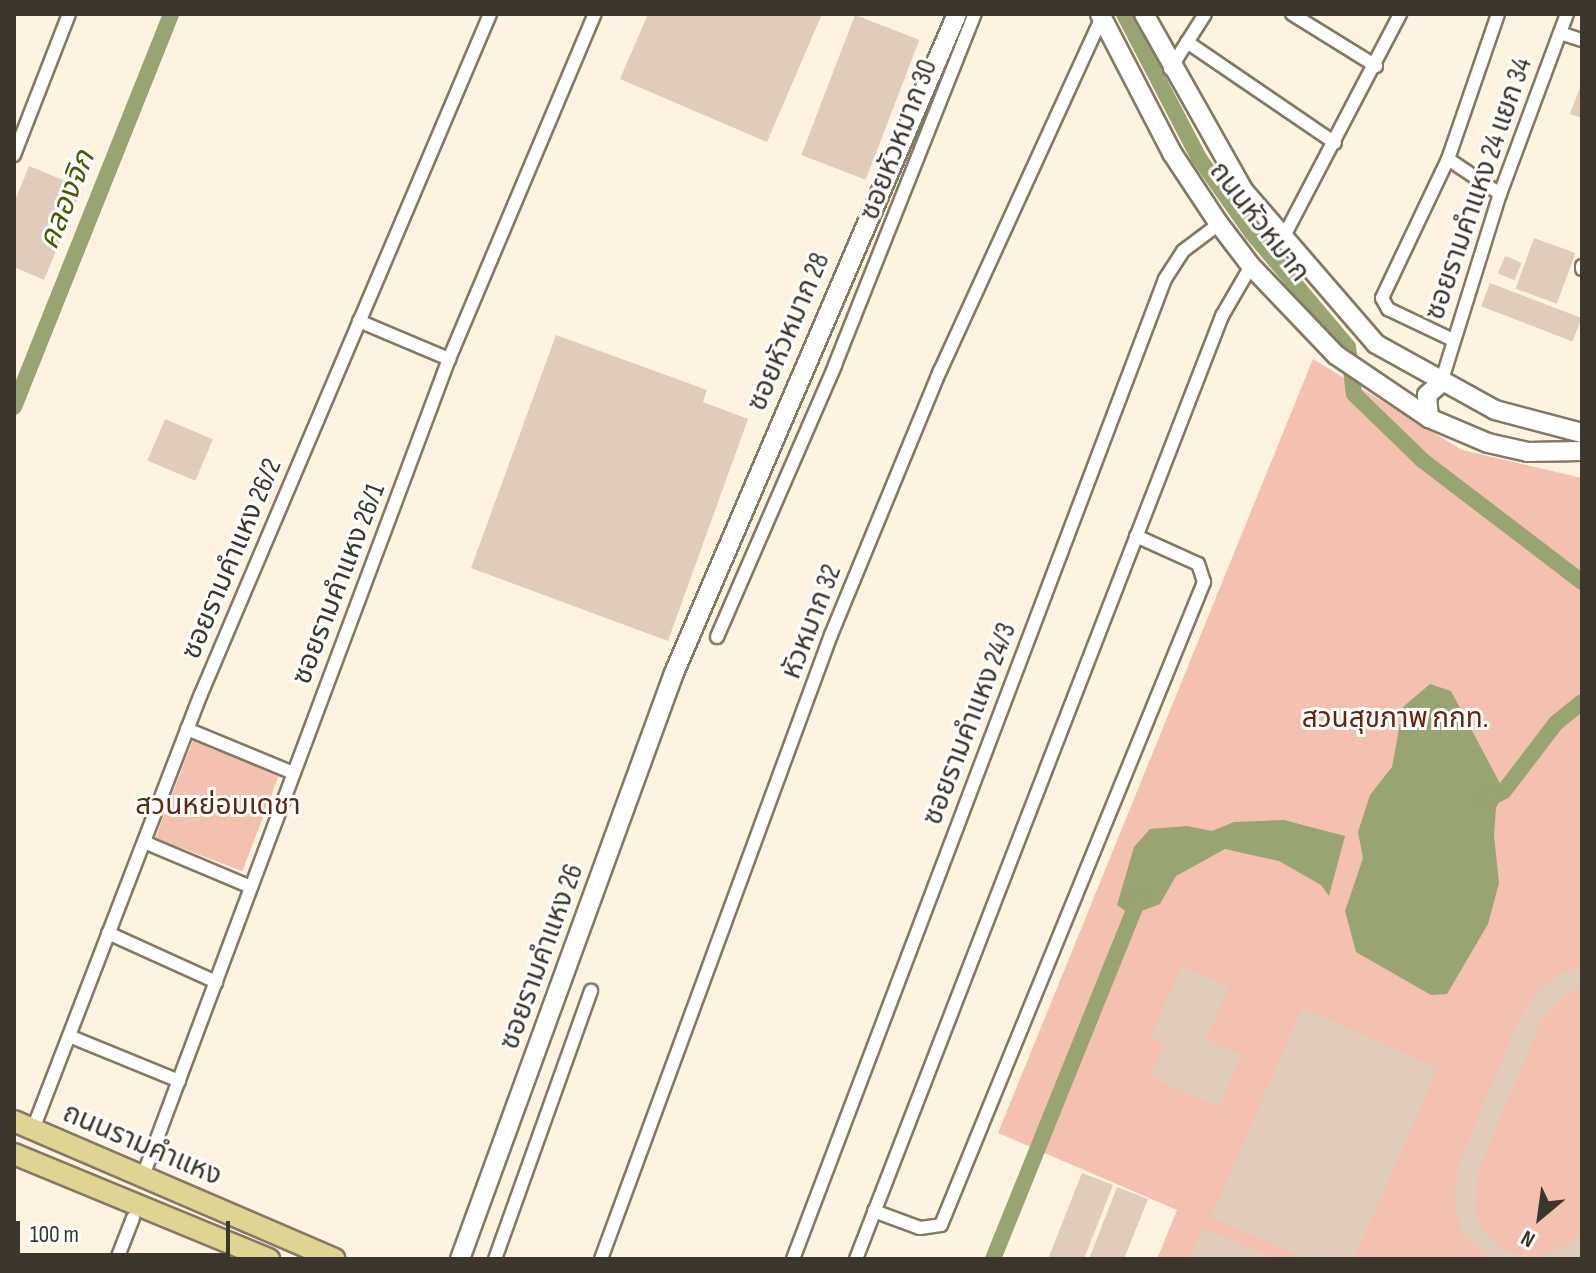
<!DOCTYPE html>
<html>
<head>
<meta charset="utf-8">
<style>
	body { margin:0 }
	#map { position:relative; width:1596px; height:1273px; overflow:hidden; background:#fef3e1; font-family:"Sofia Sans Condensed","Noto Sans Thai",sans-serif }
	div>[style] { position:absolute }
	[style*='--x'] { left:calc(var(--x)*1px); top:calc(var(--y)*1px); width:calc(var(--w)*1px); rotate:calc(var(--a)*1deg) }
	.green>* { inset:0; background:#f4c1b0; transform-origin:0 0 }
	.water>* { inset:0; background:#98a471 }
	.canal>* { height:16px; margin:-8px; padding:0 8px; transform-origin:8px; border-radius:8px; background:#98a471 }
	.building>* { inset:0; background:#e1cbba; transform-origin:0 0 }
	.roads { filter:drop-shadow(2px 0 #857864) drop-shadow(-2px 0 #857864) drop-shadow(0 2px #857864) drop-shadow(0 -2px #857864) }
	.street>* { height:12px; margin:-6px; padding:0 6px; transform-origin:6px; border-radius:6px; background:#fff }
	.secondary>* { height:18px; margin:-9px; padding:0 9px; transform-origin:9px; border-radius:9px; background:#fff }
	.primary>* { height:20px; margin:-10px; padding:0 10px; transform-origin:10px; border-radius:10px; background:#e0d492 }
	span { translate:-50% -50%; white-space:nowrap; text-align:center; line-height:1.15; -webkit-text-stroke:6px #fff; paint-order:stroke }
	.street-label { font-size:28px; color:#3b352c }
	.park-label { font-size:28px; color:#66240b }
	.water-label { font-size:30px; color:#4b5800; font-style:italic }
	.frame { position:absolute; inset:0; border:16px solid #3b352c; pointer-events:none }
	.north { position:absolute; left:1500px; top:1177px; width:80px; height:80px; -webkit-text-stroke:6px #fff; paint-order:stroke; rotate:209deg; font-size:22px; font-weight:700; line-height:32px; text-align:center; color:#3b352c }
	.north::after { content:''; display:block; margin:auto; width:28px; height:36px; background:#3b352c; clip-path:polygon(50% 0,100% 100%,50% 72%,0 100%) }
	.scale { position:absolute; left:16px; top:1221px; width:214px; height:36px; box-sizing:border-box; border:4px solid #3b352c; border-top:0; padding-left:10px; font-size:24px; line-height:28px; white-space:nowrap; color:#3b352c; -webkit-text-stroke:6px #fff; paint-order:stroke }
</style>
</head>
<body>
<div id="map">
	<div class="green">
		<i style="clip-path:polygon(1313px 359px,1462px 450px,1582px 478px,1582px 1259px,1157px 1259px,1177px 1210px,998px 1133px)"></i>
		<i style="left:193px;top:740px;width:93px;height:105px;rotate:21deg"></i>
	</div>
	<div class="water">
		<i style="clip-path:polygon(1430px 684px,1451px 691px,1504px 791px,1496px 808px,1494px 836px,1499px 883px,1488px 924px,1447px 994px,1431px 995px,1356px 952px,1345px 911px,1363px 858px,1358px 832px,1370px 795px,1392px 767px,1403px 707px)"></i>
		<i style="clip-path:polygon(1284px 820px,1345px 836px,1329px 896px,1321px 885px,1279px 861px,1225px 849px,1176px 876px,1160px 904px,1131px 915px,1117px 905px,1134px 847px,1150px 829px,1187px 826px,1212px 831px,1234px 822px)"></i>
	</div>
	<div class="canal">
		<i style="--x:1124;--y:14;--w:162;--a:62.5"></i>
		<i style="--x:1199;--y:158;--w:92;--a:54.8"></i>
		<i style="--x:1252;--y:233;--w:149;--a:49.9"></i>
		<i style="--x:1348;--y:347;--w:47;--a:82.7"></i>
		<i style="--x:1354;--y:394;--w:95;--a:44.1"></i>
		<i style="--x:1422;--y:460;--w:201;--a:37.3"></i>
		<i style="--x:14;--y:407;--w:423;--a:-68.2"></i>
		<i style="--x:1487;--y:800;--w:19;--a:-28"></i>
		<i style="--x:1504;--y:791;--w:86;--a:-52.6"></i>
		<i style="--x:1556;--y:723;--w:33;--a:-39"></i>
		<i style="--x:993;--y:1259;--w:390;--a:-68"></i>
	</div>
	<div class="building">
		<i style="clip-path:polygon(648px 14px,822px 14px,767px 142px,620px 79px)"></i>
		<i style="left:855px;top:15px;width:69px;height:150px;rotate:21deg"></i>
		<i style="clip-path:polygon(1582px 82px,1582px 118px,1570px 114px)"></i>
		<i style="clip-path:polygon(29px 166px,82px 188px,44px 280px,14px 267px,14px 203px)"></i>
		<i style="left:1534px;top:238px;width:44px;height:54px;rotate:20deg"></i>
		<i style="left:1505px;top:256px;width:18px;height:19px;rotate:22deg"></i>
		<i style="left:1490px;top:283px;width:98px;height:25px;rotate:21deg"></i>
		<i style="clip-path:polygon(556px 335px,707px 390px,703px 402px,748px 419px,668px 641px,471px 568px)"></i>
		<i style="left:165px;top:419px;width:52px;height:45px;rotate:23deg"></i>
		<i style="clip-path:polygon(1182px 966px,1229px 987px,1206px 1040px,1241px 1055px,1219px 1107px,1150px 1077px,1165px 1045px,1150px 1038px)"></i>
		<i style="clip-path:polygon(1582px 966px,1582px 987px,1565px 995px,1542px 1019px,1478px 1171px,1475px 1211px,1481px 1226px,1501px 1249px,1531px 1257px,1491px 1259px,1462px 1232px,1454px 1200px,1459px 1164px,1518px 1021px,1536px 993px,1562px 973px)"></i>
		<i style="clip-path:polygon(1302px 1008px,1438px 1068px,1354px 1259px,1307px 1259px,1211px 1217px)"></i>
		<i style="clip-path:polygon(1082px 1173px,1113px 1185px,1084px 1259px,1048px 1259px)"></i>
		<i style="clip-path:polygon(1117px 1187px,1148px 1199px,1124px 1259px,1089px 1259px)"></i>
		<i style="clip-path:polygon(1202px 1228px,1277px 1259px,1190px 1259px)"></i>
		<i style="clip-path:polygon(1582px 1230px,1582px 1257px,1536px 1259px,1567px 1245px)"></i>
	</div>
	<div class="roads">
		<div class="street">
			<i style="--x:1292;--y:14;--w:99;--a:31.8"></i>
			<i style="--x:1498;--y:14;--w:153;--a:109"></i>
			<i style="--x:1448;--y:159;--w:63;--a:33.9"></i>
			<i style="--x:1560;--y:33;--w:23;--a:18"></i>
			<i style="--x:1187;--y:42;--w:179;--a:34.3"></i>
			<i style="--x:1170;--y:69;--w:65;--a:-57.5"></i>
			<i style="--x:14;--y:155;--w:151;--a:-68.7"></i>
			<i style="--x:1448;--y:159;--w:154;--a:115.4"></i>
			<i style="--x:1382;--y:298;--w:13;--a:61"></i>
			<i style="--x:1388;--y:309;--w:70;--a:25.5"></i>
			<i style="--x:1282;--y:240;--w:255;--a:-62.4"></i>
			<i style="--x:1582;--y:266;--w:3;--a:90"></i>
			<i style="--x:359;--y:321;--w:98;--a:22.9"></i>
			<i style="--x:1441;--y:383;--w:198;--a:-72.7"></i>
			<i style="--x:1500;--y:194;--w:192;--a:-69.6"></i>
			<i style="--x:717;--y:637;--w:296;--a:-66.5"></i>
			<i style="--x:835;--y:365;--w:378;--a:-68.3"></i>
			<i style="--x:187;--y:729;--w:115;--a:22.5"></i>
			<i style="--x:144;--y:842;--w:116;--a:22.8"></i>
			<i style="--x:108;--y:933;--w:119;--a:24.4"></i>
			<i style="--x:69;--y:1036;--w:119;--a:22.2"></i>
			<i style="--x:33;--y:1129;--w:466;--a:-68.9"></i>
			<i style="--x:201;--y:694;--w:739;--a:-66.97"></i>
			<i style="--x:143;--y:1176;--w:872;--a:-69.47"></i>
			<i style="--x:449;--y:359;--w:375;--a:-67.1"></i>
			<i style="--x:874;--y:1211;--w:49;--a:20.3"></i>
			<i style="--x:920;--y:1228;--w:21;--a:-8"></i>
			<i style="--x:941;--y:1225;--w:695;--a:-67.75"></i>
			<i style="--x:1204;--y:582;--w:19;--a:-108"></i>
			<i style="--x:1198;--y:564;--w:68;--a:-155.7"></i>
			<i style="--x:117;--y:1259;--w:44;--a:-68.7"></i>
			<i style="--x:495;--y:1259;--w:285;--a:-70.3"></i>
			<i style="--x:601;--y:1259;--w:665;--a:-69.77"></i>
			<i style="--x:831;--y:635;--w:286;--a:-67.6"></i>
			<i style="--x:940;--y:371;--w:389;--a:-65.4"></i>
			<i style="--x:793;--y:1259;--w:1048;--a:-69.21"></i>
			<i style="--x:1165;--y:279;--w:33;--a:-57"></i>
			<i style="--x:1183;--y:251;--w:45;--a:-36.9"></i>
			<i style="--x:856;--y:1259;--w:1012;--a:-68.79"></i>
			<i style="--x:1222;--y:316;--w:58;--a:-59.9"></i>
		</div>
		<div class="secondary">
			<i style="--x:1100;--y:14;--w:157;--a:62.6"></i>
			<i style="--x:1172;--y:153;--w:85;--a:56.5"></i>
			<i style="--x:1219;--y:224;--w:53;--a:52.7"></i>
			<i style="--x:1251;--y:266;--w:123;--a:46.3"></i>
			<i style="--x:1336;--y:355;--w:112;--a:34.1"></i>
			<i style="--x:1429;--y:418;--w:64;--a:23"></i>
			<i style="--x:1488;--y:443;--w:41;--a:12.7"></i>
			<i style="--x:1528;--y:452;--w:54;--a:-1.1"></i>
			<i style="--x:1144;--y:14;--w:202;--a:60.6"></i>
			<i style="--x:1243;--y:190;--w:203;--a:49.2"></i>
			<i style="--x:1376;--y:344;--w:136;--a:29"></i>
			<i style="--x:1495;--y:410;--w:90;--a:14.8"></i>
			<i style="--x:1429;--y:418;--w:23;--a:-95"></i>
			<i style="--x:1427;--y:395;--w:18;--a:-41"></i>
			<i style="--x:460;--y:1259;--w:624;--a:-69.94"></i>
			<i style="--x:674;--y:673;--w:717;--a:-66.76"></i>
		</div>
		<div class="primary">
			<i style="--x:14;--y:1121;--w:349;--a:23.3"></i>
			<i style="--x:14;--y:1154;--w:276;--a:22.4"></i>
		</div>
	</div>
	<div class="street-label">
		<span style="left:899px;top:140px;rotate:-69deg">ซอยหัวหมาก 30</span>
		<span style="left:1479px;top:189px;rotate:-71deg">ซอยรามคำแหง 24 แยก 34</span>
		<span style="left:1259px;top:222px;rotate:52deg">ถนนหัวหมาก</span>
		<span style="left:789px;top:332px;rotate:-67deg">ซอยหัวหมาก 28</span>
		<span style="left:232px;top:559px;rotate:-67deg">ซอยรามคำแหง 26/2</span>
		<span style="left:339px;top:584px;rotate:-69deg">ซอยรามคำแหง 26/1</span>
		<span style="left:812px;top:622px;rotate:-69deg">หัวหมาก 32</span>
		<span style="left:970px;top:724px;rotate:-69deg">ซอยรามคำแหง 24/3</span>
		<span style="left:542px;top:957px;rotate:-70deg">ซอยรามคำแหง 26</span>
		<span style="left:142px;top:1145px;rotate:23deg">ถนนรามคำแหง</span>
	</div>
	<div class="park-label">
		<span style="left:1395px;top:719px">สวนสุขภาพ กกท.</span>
		<span style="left:218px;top:806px">สวนหย่อมเดชา</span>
	</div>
	<div class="water-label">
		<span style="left:67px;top:200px;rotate:-68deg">คลองจิก</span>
	</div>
	<div class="frame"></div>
	<div class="north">N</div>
	<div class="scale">100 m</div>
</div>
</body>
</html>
